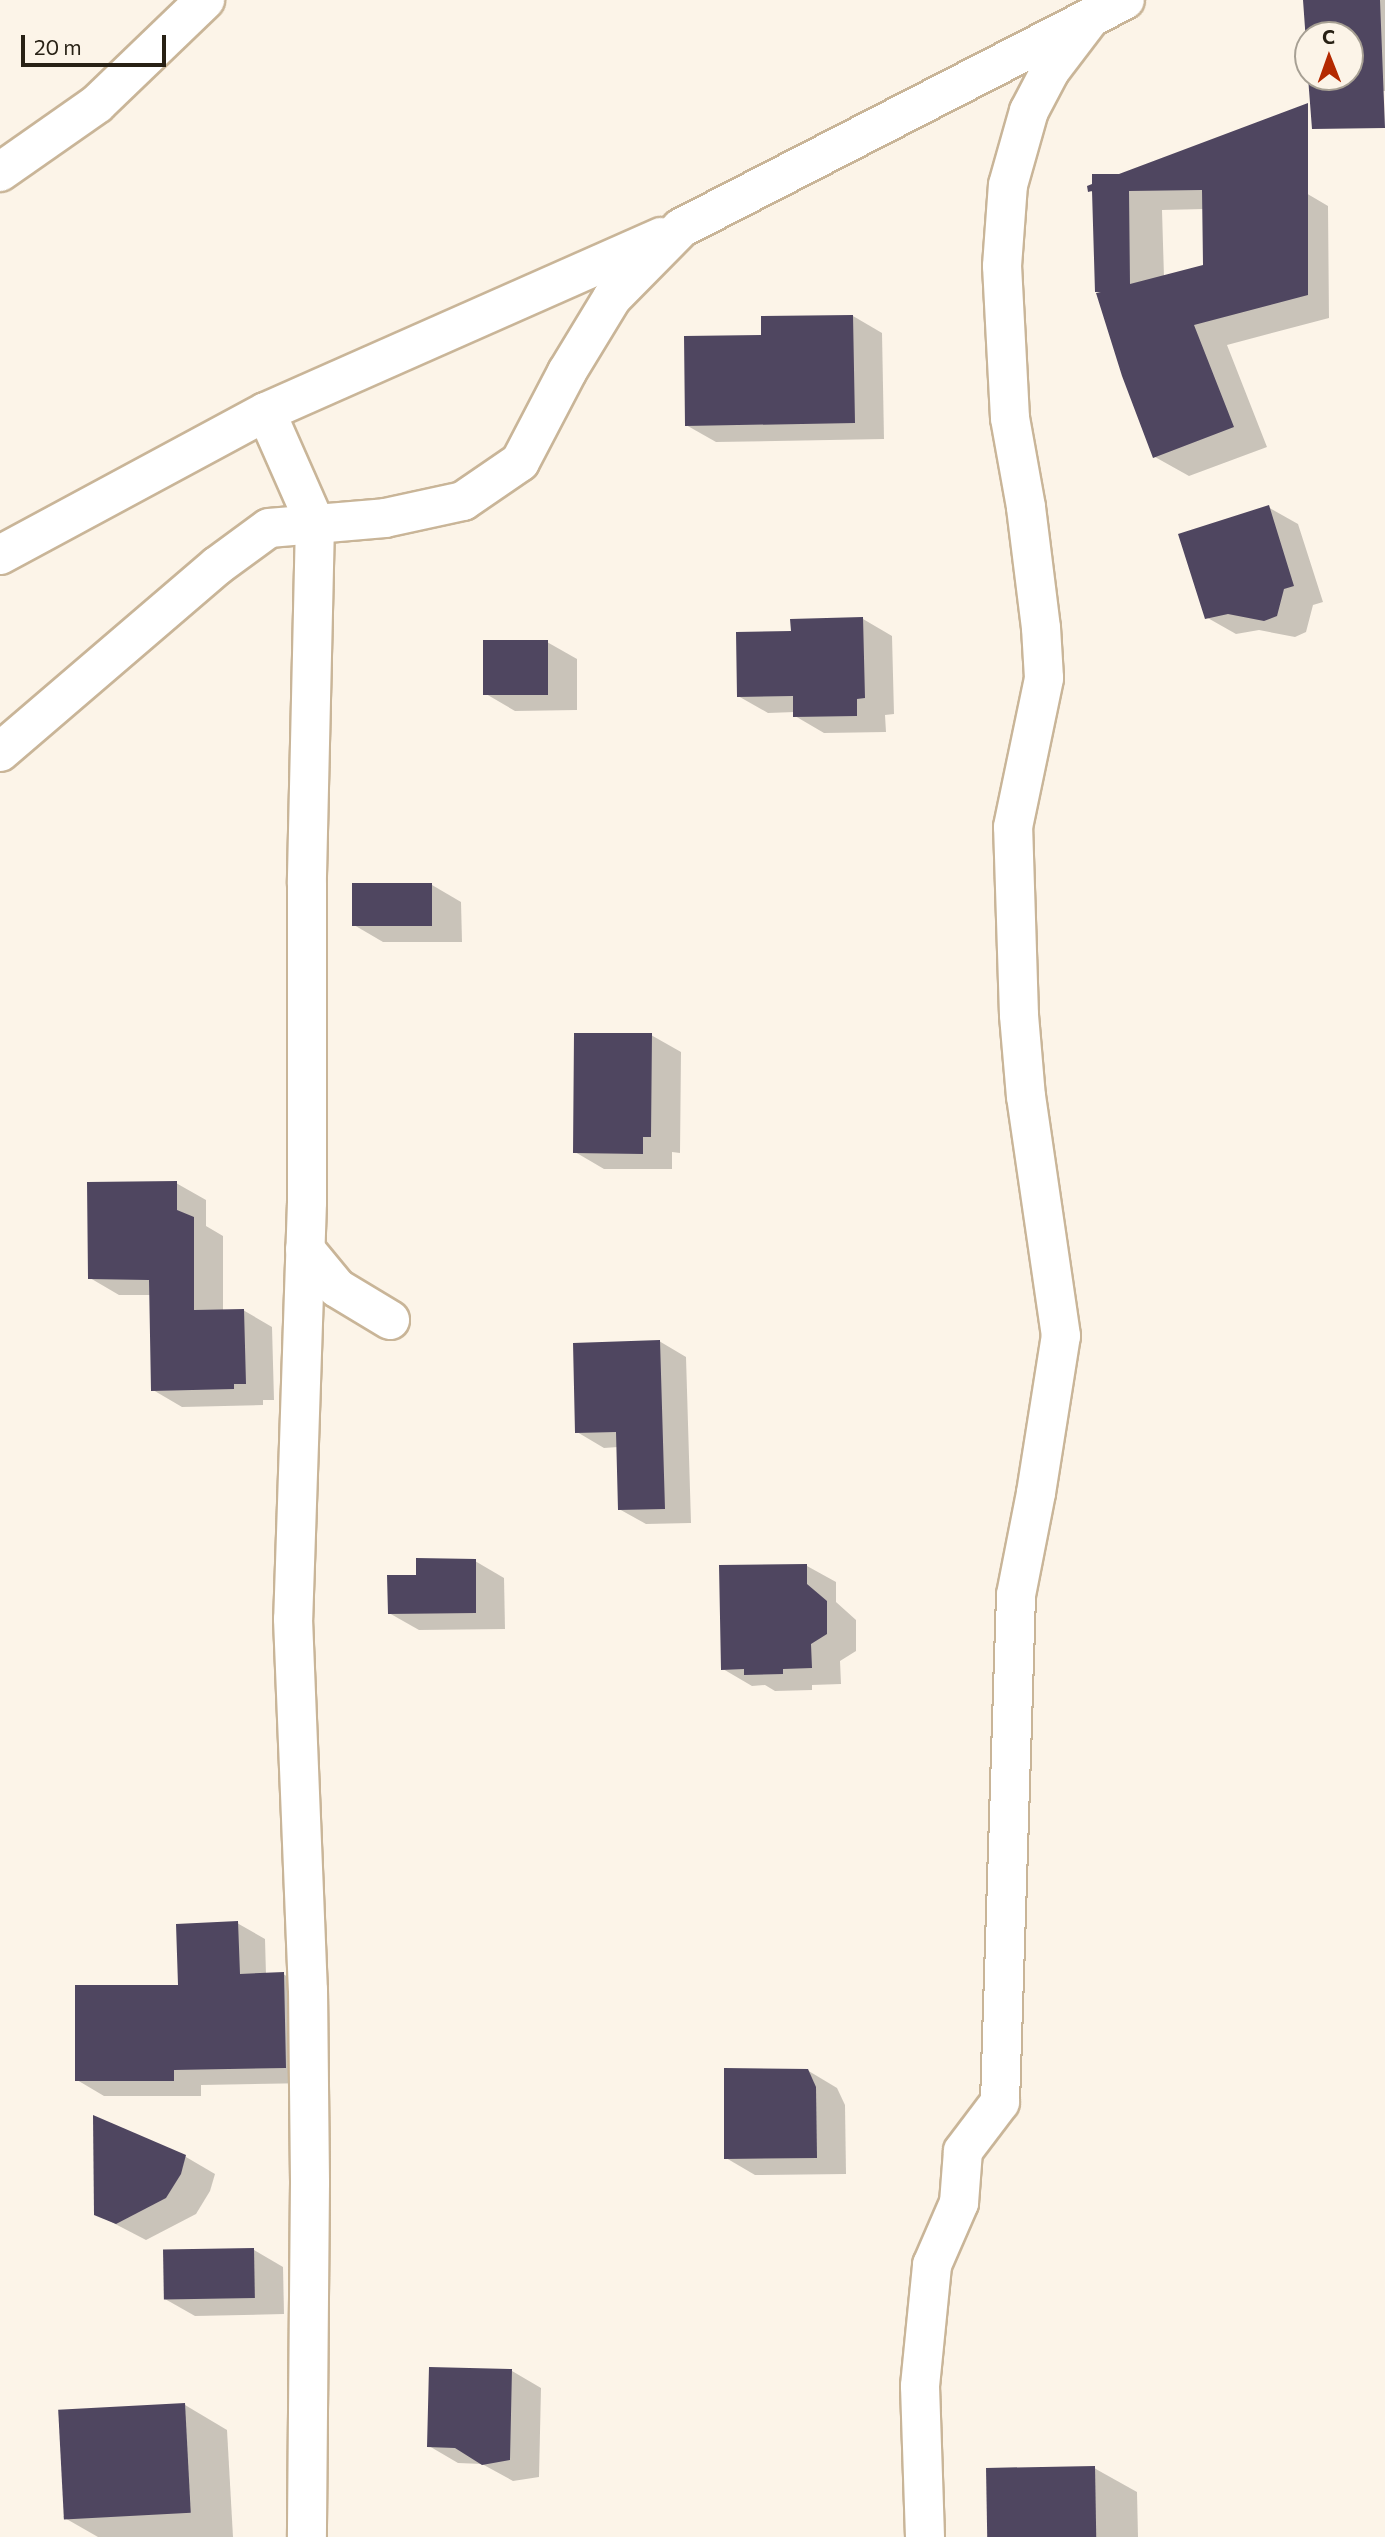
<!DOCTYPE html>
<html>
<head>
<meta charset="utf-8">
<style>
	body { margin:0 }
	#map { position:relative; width:1385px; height:2537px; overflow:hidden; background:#fcf4e8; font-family:Commissioner,sans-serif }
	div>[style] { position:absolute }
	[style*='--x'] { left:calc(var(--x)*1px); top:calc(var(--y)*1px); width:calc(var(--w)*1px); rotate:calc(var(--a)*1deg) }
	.shadow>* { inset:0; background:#0003 }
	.building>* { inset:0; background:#4f4660; transform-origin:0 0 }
	.roads { filter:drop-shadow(2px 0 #c9b598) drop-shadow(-2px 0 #c9b598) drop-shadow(0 2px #c9b598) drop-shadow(0 -2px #c9b598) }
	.minor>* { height:38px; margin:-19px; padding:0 19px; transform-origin:19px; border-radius:19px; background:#fff }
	span { translate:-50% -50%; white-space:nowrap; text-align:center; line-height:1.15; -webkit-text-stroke:7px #fcf4e8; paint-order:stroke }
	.north { position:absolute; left:1294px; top:21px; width:70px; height:70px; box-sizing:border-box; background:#fcf4e8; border:2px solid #a7a094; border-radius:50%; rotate:359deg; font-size:19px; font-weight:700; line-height:28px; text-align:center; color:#282115 }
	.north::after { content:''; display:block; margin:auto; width:24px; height:32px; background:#b42901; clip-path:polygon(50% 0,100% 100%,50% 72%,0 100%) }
	.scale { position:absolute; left:21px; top:35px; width:145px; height:32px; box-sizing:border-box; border:4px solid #282115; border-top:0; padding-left:9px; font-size:21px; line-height:24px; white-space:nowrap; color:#282115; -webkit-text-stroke:5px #fcf4e8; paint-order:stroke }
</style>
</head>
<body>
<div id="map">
	<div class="shadow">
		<i style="clip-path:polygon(1305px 0,1385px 0,1385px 91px,1340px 94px,1350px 77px,1350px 35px,1308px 35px,1308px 45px)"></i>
		<i style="clip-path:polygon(evenodd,1294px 186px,1328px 206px,1329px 318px,1227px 345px,1267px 447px,1189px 476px,1155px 457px,1101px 294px,1097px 291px,1094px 193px,1089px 190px,1294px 186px,1204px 209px,1205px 266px,1164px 277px,1162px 210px,1204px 209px)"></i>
		<i style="clip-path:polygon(853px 316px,882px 333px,884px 439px,716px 442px,686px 425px,763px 337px)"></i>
		<i style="clip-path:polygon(1268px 507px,1298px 524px,1323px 602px,1313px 605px,1306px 632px,1295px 637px,1259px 630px,1236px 634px,1206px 617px)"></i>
		<i style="clip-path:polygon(863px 619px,892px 636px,894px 714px,885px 715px,886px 732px,824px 733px,795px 716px,795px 712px,768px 713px,738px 696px,793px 633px)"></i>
		<i style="clip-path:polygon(547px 642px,577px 659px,577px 710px,515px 711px,486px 694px)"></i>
		<i style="clip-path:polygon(432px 885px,461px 902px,462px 942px,383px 942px,354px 925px)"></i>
		<i style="clip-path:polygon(651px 1035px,681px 1052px,680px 1153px,672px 1152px,672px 1169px,604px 1169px,575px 1152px)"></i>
		<i style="clip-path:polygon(176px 1183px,206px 1200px,206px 1226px,223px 1236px,223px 1311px,243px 1310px,272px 1327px,274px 1400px,263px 1400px,263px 1405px,182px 1407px,153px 1390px,151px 1295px,119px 1295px,90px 1278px)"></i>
		<i style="clip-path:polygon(659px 1341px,686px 1357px,691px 1523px,646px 1524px,619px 1509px,618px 1447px,604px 1448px,577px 1432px)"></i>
		<i style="clip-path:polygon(475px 1561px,504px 1578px,505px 1629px,419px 1630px,389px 1613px,418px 1576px)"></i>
		<i style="clip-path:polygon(807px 1566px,836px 1582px,836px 1602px,856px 1620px,856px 1651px,840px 1661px,841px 1684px,812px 1685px,812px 1690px,775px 1691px,765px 1685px,752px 1686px,723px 1669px)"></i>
		<i style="clip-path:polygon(237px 1923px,265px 1939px,266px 1975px,283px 1974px,310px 1990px,313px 2083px,201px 2085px,201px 2096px,104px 2096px,77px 2080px,180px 1986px)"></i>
		<i style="clip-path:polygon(807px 2070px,837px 2088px,845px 2105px,846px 2174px,755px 2175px,726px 2158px)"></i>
		<i style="clip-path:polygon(95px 2117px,186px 2157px,215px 2174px,210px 2191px,196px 2214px,146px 2240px,96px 2214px)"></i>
		<i style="clip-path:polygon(254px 2250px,283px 2267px,284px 2314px,195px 2316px,165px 2299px)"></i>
		<i style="clip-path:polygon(512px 2371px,541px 2388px,539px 2477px,513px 2481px,482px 2464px,458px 2463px,429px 2446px)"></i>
		<i style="clip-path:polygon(185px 2405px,227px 2430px,233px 2537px,98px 2537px,63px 2517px)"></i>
		<i style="clip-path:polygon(1094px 2468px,1137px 2492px,1138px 2537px,988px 2537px)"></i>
	</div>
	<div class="building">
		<i style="clip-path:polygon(1303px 0,1380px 0,1385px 128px,1312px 129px,1308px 77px,1350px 77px,1350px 35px,1308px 35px,1308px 70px)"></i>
		<i style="clip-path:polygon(evenodd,1308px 103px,1308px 295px,1194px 325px,1234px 427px,1153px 458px,1122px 376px,1096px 293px,1101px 292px,1095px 292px,1092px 191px,1088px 192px,1087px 186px,1092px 184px,1092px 174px,1119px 174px,1308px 103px,1202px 190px,1203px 265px,1130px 284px,1129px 191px,1202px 190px)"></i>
		<i style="clip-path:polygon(853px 315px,855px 423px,685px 426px,684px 336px,761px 335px,761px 316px)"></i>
		<i style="clip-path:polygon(1269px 505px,1294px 586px,1284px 589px,1277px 616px,1264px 621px,1228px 614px,1205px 619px,1178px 534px)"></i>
		<i style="clip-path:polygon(863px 617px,865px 698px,857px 699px,857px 716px,793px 717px,793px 696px,737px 697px,736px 632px,791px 631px,790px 619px)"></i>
		<i style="left:483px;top:640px;width:65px;height:55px"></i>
		<i style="left:352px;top:883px;width:80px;height:43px"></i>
		<i style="clip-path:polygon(574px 1033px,652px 1033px,651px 1137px,643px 1137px,643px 1154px,573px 1153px)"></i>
		<i style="clip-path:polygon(177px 1181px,177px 1210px,194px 1217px,194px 1310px,244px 1309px,246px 1384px,234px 1384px,234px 1389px,151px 1391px,149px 1280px,88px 1279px,87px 1182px)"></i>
		<i style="clip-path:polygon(660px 1340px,665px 1509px,618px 1510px,616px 1432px,575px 1433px,573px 1343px)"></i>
		<i style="clip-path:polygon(416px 1558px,476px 1559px,476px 1613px,388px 1614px,387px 1575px,416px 1575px)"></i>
		<i style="clip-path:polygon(807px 1564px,807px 1584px,827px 1601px,827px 1634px,811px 1644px,812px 1668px,783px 1669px,783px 1674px,744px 1675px,744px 1669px,721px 1670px,719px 1565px)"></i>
		<i style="clip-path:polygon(238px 1921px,240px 1974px,284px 1972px,286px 2068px,174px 2070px,174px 2081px,75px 2081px,75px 1985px,178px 1985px,176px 1924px)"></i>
		<i style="clip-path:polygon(724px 2068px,808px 2069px,816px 2087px,817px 2158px,724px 2159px)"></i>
		<i style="clip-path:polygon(93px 2115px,186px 2155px,181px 2174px,166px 2198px,116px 2224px,94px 2215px)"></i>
		<i style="left:254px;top:2248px;width:50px;height:91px;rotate:89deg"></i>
		<i style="clip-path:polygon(429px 2367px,512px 2369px,510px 2460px,482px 2465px,455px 2448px,427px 2447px)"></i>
		<i style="left:185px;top:2403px;width:110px;height:127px;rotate:87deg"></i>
		<i style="left:1095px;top:2466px;width:71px;height:109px;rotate:89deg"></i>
	</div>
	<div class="roads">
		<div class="minor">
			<i style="--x:0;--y:172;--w:118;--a:-35"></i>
			<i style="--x:97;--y:104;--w:150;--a:-43.9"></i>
			<i style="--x:266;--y:412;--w:432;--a:-23.9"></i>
			<i style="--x:0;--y:555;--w:302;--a:-28.3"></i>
			<i style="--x:266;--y:412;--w:121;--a:66.2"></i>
			<i style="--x:315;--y:523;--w:361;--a:91.3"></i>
			<i style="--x:307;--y:884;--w:318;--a:90"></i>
			<i style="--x:307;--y:1202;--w:417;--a:91.9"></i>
			<i style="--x:293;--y:1619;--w:371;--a:87.7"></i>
			<i style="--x:308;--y:1990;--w:193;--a:89.4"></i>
			<i style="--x:310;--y:2183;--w:354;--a:90.5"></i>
			<i style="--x:0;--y:752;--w:286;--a:-40.6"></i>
			<i style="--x:217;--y:566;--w:64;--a:-36.2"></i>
			<i style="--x:269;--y:528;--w:116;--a:-4.9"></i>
			<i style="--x:385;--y:518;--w:80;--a:-12.3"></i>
			<i style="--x:463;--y:501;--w:69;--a:-34.4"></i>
			<i style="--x:520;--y:462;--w:102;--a:-62.4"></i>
			<i style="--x:567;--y:372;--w:87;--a:-58.7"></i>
			<i style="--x:612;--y:298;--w:98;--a:-45.4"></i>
			<i style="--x:681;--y:228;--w:499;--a:-27.2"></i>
			<i style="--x:305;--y:1249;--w:50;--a:50.6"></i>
			<i style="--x:337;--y:1288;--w:62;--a:31.1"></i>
			<i style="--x:925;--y:2537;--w:151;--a:-91.9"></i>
			<i style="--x:920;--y:2386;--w:122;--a:-84.3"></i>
			<i style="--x:932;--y:2265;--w:68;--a:-66.5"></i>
			<i style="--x:959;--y:2203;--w:52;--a:-85.6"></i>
			<i style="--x:963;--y:2151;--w:61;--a:-52.9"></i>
			<i style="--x:1000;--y:2102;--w:507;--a:-88.19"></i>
			<i style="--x:1016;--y:1595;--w:104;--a:-78.9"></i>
			<i style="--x:1036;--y:1493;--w:159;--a:-81"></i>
			<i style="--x:1061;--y:1336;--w:242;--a:-98.3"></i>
			<i style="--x:1026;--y:1097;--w:82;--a:-94.9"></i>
			<i style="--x:1019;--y:1015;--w:188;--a:-91.8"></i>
			<i style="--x:1013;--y:827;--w:152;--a:-78.2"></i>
			<i style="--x:1044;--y:678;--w:50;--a:-93.4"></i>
			<i style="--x:1041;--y:628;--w:122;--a:-97.1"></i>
			<i style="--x:1026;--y:507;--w:90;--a:-100.2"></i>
			<i style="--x:1010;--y:418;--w:152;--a:-93"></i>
			<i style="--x:1002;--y:266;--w:81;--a:-85.8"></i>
			<i style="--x:1008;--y:185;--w:77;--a:-74.2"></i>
			<i style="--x:1029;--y:111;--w:45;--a:-62.3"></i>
			<i style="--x:1050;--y:71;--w:63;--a:-52.8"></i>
		</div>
	</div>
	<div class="north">С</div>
	<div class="scale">20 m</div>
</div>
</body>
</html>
